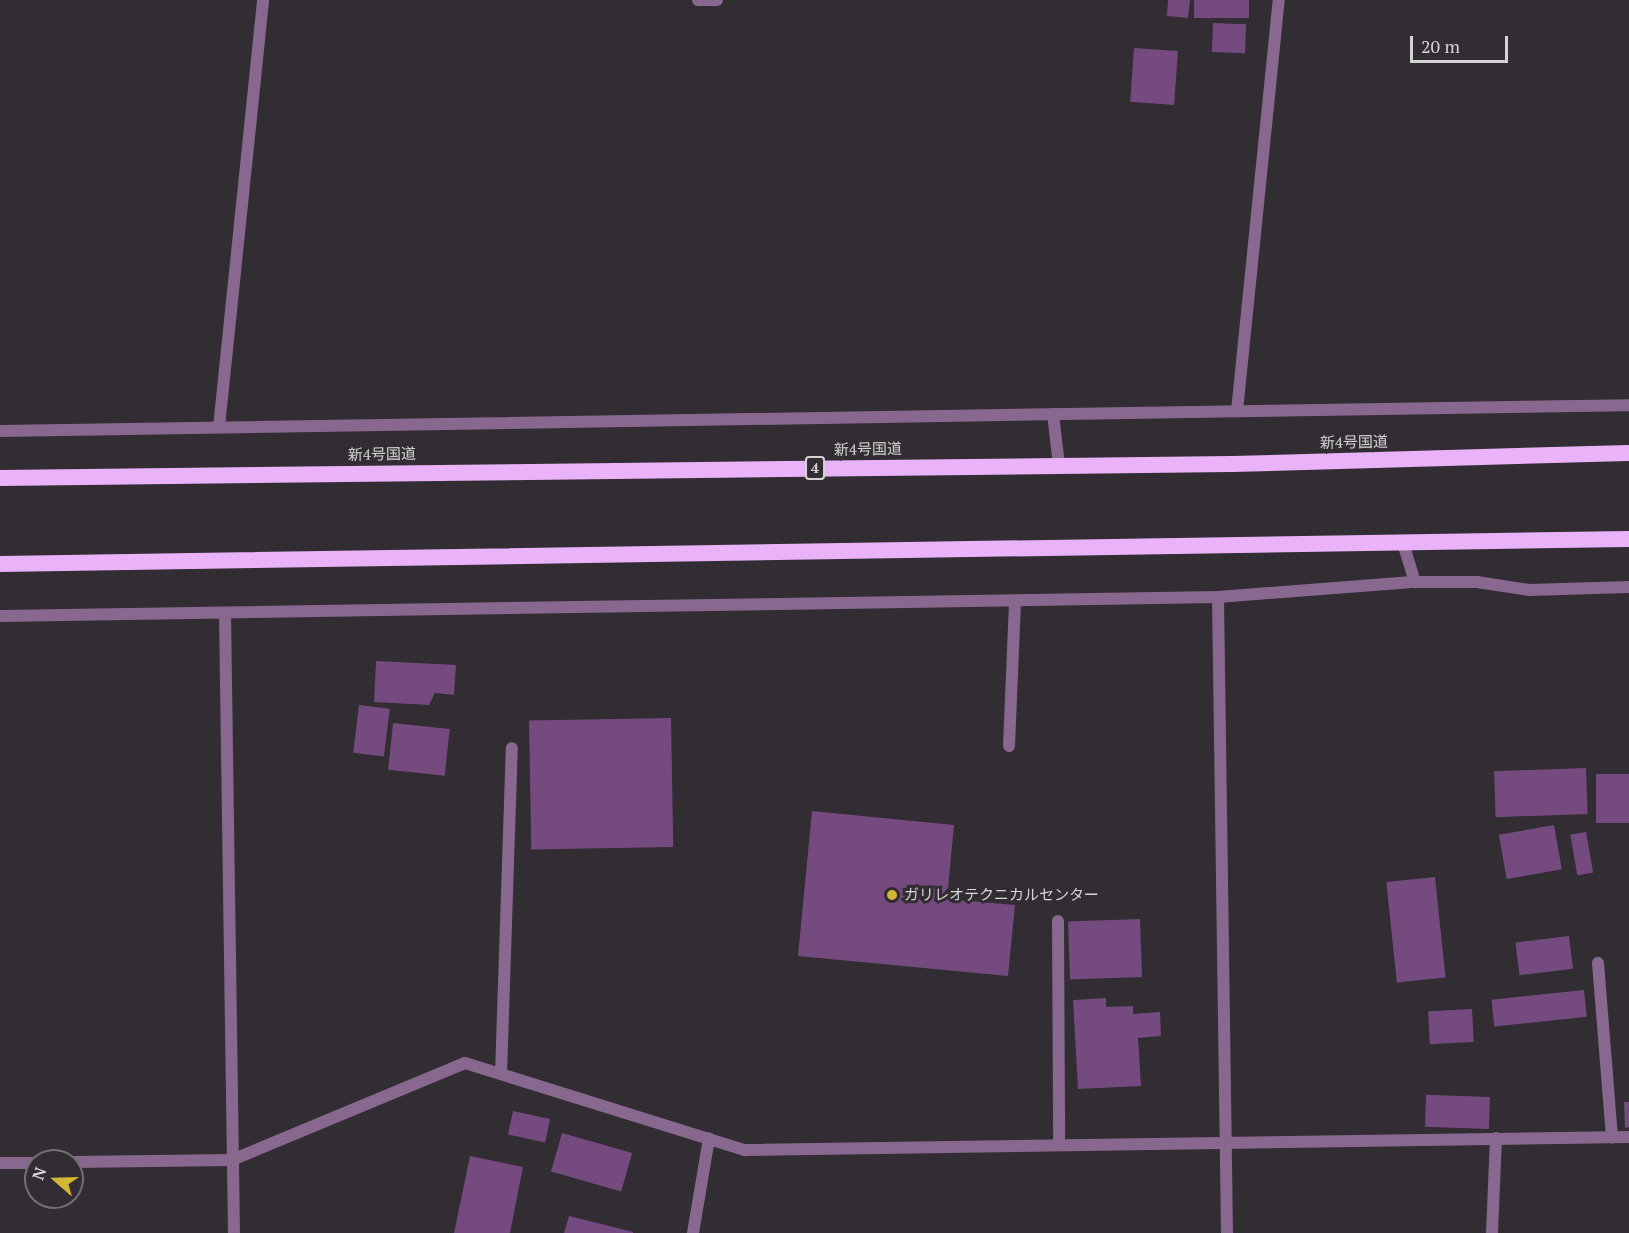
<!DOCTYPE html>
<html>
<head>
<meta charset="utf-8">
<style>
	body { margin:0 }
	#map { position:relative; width:1629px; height:1233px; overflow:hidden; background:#312d32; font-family:"PT Serif","Noto Sans JP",serif }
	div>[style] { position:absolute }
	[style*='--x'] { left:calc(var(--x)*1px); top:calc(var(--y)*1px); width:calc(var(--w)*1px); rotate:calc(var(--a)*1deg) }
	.building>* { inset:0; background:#744a7f; transform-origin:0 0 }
	.service>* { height:12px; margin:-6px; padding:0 6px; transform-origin:6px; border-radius:6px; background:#88688f }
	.minor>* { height:12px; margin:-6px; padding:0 6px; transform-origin:6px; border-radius:6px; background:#88688f }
	.trunk>* { height:16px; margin:-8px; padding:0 8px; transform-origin:8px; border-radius:8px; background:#eab2f8 }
	.dots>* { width:16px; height:16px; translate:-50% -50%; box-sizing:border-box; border:3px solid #312d32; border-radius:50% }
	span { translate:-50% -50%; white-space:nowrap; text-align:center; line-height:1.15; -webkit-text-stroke:6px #312d32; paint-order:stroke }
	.shield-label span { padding:2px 4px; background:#312d32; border:2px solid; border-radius:4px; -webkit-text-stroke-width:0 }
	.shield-label { font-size:14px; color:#d5d3d5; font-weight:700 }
	.street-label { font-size:15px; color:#d5d3d5 }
	.poi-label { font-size:15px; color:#d5d3d5 }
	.left { translate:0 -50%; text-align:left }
	.north { position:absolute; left:24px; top:1149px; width:60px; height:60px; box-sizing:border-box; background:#312d32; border:2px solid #736f73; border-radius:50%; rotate:290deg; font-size:16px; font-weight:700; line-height:24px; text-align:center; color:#d5d3d5 }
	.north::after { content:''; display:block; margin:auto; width:21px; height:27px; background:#d3b635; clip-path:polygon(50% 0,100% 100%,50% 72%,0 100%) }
	.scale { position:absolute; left:1410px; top:36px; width:98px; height:27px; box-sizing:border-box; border:3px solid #d5d3d5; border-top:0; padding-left:8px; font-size:18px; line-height:21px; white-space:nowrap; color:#d5d3d5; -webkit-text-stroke:4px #312d32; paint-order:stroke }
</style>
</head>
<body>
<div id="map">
	<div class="building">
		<i style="clip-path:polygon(1168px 0,1190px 0,1188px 18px,1167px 16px)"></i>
		<i style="left:1194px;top:0;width:55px;height:18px"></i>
		<i style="left:1213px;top:23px;width:33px;height:29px;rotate:2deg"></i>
		<i style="left:1134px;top:48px;width:44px;height:54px;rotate:4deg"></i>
		<i style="clip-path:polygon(376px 661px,456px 665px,454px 695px,435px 693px,429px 705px,374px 702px)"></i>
		<i style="left:359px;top:705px;width:31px;height:48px;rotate:7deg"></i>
		<i style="left:671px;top:718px;width:129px;height:142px;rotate:89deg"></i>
		<i style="left:393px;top:723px;width:57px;height:47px;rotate:6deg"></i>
		<i style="left:1586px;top:768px;width:46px;height:92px;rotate:88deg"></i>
		<i style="left:1629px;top:774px;width:49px;height:33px;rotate:90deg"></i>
		<i style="clip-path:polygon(812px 811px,954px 825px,947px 899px,1015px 905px,1008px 976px,798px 956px)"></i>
		<i style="left:1554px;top:825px;width:45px;height:56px;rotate:80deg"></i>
		<i style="left:1586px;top:832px;width:41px;height:16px;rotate:80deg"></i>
		<i style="left:1435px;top:877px;width:101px;height:49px;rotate:84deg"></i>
		<i style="left:1140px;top:919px;width:58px;height:72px;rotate:88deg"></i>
		<i style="left:1569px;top:936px;width:33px;height:54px;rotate:83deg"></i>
		<i style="left:1584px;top:990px;width:27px;height:93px;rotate:84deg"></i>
		<i style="clip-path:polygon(1106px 998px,1106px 1007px,1133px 1006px,1133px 1014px,1160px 1012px,1161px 1036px,1138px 1038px,1141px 1086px,1078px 1089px,1073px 1000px)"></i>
		<i style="left:1472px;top:1009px;width:33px;height:44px;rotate:87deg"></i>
		<i style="left:1490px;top:1097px;width:32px;height:64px;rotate:92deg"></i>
		<i style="clip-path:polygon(1624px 1102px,1629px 1102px,1629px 1127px,1625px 1128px)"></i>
		<i style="left:513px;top:1111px;width:38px;height:24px;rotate:12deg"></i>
		<i style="left:562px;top:1133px;width:73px;height:40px;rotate:16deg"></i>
		<i style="clip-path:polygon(470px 1156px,523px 1167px,510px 1233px,454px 1233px)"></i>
		<i style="clip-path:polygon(569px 1216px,633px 1232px,633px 1233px,564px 1233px)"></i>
	</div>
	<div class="service">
		<i style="--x:1009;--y:746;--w:145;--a:-87.6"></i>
		<i style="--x:1058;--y:921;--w:223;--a:89.7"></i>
		<i style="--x:1598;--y:963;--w:175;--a:85.4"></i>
		<i style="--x:501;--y:1074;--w:326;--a:-88.1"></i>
		<i style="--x:693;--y:1233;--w:96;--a:-80.4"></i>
		<i style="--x:1492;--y:1233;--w:95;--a:-87.6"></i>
	</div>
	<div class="minor">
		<i style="--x:698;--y:0;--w:19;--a:0"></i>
		<i style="--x:1237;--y:411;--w:413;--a:-84.2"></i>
		<i style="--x:1053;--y:414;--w:51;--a:83.3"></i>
		<i style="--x:219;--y:427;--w:429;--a:-84.1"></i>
		<i style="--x:0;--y:431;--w:1629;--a:-0.91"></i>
		<i style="--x:1403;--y:543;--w:41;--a:72.9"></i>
		<i style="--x:1218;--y:597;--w:636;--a:89.19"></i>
		<i style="--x:225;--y:613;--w:620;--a:89.17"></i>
		<i style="--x:0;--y:616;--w:1218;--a:-0.89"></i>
		<i style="--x:1218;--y:597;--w:198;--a:-4.4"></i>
		<i style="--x:1415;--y:582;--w:62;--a:0"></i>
		<i style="--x:1477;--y:582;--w:53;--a:8.7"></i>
		<i style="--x:1529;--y:590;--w:100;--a:-1.7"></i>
		<i style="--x:72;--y:1162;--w:160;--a:-0.7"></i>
		<i style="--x:232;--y:1160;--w:252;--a:-22.6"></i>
		<i style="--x:465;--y:1063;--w:293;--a:17.3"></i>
		<i style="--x:745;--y:1150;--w:884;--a:-0.84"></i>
		<i style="--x:0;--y:1163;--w:36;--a:0"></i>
	</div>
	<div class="trunk">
		<i style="--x:0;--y:478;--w:1232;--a:-0.65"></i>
		<i style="--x:1232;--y:464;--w:397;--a:-1.6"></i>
		<i style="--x:0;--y:564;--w:1629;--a:-0.88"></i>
	</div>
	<div class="dots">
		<i style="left:892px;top:895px;background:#d3b635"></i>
	</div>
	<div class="shield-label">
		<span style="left:815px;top:468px">4</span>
	</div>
	<div class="street-label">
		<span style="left:1354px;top:442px;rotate:-1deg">新4号国道</span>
		<span style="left:868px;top:449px;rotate:-1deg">新4号国道</span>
		<span style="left:382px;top:454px;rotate:-1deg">新4号国道</span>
	</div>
	<div class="poi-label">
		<span class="left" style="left:904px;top:895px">ガリレオテクニカルセンター</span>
	</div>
	<div class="north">N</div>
	<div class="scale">20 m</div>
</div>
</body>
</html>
